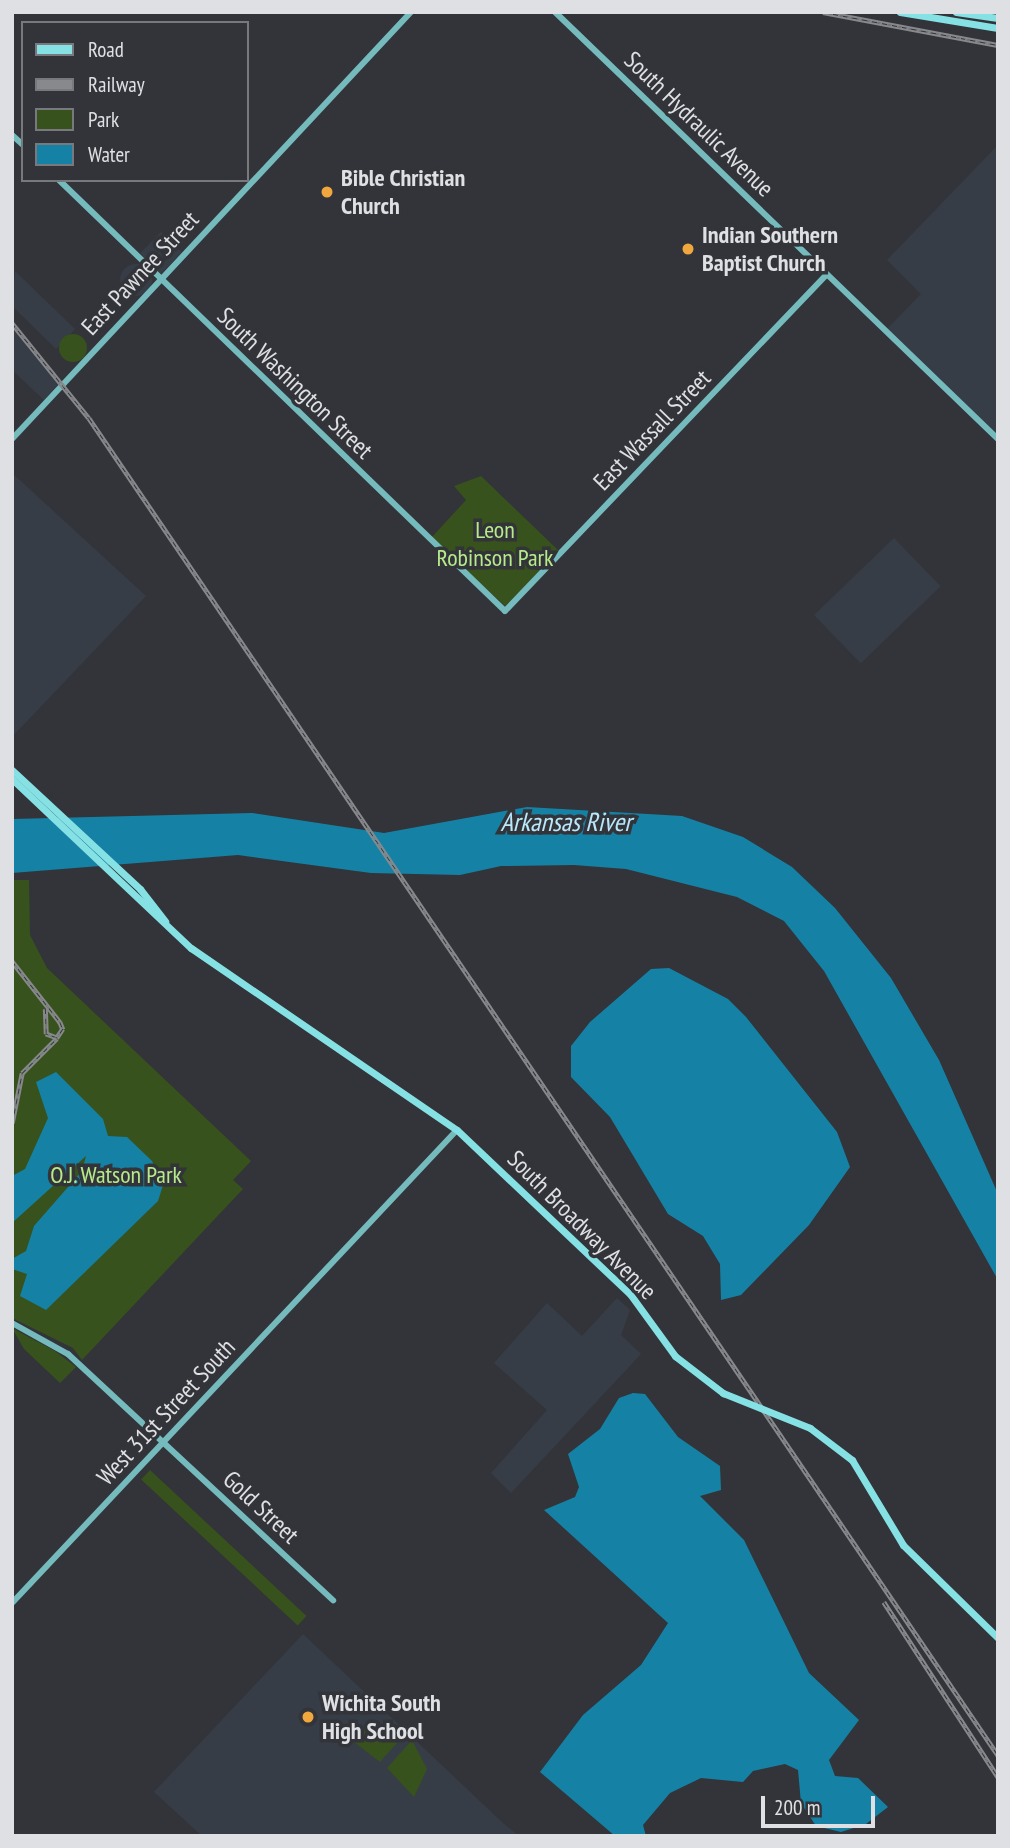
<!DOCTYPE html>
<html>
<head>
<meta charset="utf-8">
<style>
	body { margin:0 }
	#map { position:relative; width:1010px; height:1848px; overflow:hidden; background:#323439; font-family:"PT Sans Narrow",sans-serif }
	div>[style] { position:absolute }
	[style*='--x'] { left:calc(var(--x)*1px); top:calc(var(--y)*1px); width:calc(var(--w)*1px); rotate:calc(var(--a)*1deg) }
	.built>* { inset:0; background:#373d47; transform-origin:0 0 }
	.round { border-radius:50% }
	.green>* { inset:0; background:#37521d; transform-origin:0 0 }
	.water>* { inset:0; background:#1582a5 }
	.secondary>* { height:6px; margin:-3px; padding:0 3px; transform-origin:3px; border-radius:3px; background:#75bbbd }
	.primary>* { height:7px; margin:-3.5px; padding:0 3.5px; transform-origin:3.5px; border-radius:3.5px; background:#85e1e3 }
	.rail>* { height:4.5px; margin-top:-2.25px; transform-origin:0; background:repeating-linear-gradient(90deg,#323439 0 5px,#87898d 0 10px); box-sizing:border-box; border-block:2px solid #87898d }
	.primary-bridge>* { height:7px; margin:-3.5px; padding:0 3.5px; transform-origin:3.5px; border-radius:3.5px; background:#85e1e3 }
	.dots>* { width:19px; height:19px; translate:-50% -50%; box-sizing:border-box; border:4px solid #323439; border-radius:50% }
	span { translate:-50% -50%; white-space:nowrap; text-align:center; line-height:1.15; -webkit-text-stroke:7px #323439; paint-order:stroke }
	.street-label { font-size:24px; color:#dee0e3 }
	.poi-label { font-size:24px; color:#dee0e3; font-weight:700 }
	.left { translate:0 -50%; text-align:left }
	.park-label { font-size:24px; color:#b7ea8b }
	.water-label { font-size:26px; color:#bae7fa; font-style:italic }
	.frame { position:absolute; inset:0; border:14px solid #dee0e3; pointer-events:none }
	.legend { position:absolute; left:21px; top:21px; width:228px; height:161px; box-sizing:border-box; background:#323439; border:2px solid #77797d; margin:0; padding:9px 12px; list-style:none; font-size:21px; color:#dee0e3 }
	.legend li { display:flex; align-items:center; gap:14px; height:35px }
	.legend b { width:35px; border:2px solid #77797d }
	.scale { position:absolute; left:761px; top:1796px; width:114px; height:32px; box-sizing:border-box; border:4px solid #dee0e3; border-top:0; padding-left:9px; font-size:21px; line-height:24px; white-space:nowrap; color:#dee0e3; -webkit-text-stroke:5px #323439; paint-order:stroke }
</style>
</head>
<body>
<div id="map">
	<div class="built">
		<i style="clip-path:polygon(998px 145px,998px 440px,885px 331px,921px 294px,887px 260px)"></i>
		<i style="left:161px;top:232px;width:29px;height:30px;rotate:44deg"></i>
		<i class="round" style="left:120px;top:264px;width:32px;height:32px"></i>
		<i style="clip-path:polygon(15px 271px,75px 329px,56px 349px,12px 306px)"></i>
		<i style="clip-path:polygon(12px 329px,59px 383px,44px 400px,12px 370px)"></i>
		<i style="clip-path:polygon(12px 473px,146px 596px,12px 737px)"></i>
		<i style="left:894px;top:538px;width:67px;height:111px;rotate:46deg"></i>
		<i style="clip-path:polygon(617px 1298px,630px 1310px,621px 1335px,641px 1354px,511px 1493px,491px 1473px,547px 1410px,494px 1363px,547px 1303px,582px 1336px)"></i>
		<i style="clip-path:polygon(303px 1634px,503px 1823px,519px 1836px,202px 1836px,154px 1792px)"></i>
	</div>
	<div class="green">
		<i class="round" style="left:59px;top:334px;width:28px;height:28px"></i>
		<i style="clip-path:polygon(481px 476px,559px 551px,505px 606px,431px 538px,466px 500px,454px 486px)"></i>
		<i style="clip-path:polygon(12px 880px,29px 880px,30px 935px,47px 968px,251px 1161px,233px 1180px,243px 1189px,82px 1360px,73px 1348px,12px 1318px)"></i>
		<i style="clip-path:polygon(12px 1328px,55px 1351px,76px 1367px,60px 1383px,24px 1349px)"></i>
		<i style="left:150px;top:1470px;width:214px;height:13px;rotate:43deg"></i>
		<i style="clip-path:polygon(371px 1723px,404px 1735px,380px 1762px,349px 1738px)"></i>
		<i style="clip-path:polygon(412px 1740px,427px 1769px,414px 1797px,387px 1768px)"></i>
	</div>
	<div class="water">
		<i style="clip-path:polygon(527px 807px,682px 816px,743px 837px,792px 867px,835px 908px,891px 978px,939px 1060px,998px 1194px,998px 1280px,824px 971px,784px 921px,737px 897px,626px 869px,574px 865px,501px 866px,460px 875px,371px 873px,238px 855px,12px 873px,12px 819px,252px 813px,384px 833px)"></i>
		<i style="clip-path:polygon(669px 968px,728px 999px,746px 1017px,837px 1132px,850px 1167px,809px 1225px,741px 1295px,721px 1300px,720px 1264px,703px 1236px,668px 1214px,610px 1117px,571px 1077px,571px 1046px,590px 1022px,651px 969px)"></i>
		<i style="clip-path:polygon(56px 1072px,103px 1119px,108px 1136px,127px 1137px,152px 1161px,163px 1185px,158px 1201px,46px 1310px,20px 1296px,27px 1274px,12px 1269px,12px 1259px,26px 1251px,34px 1226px,82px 1171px,86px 1156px,12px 1223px,12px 1176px,25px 1169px,48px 1118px,36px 1082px)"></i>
		<i style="clip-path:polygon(633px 1393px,645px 1394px,678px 1437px,720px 1466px,721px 1490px,700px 1496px,744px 1540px,809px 1673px,859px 1720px,829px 1760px,835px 1776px,858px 1778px,888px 1807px,866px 1824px,841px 1832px,816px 1826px,801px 1803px,798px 1770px,785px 1764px,753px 1771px,743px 1782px,701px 1778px,670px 1793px,643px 1825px,646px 1836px,615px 1836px,540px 1772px,583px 1715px,641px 1665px,668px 1623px,544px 1510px,575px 1497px,579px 1487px,568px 1454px,600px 1429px,619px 1398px)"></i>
	</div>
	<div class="secondary">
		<i style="--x:555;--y:12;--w:615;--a:43.95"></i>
		<i style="--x:12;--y:135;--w:15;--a:42"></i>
		<i style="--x:59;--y:180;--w:620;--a:44.02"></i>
		<i style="--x:505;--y:611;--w:465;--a:-46.3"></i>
		<i style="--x:12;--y:439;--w:584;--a:-46.94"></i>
		<i style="--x:12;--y:1323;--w:64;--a:29"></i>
		<i style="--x:68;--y:1354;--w:362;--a:42.9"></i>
		<i style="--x:12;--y:1603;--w:649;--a:-46.75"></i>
	</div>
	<div class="primary">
		<i style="--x:900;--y:12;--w:99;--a:9.3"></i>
		<i style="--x:956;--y:12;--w:42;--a:8.1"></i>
		<i style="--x:12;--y:770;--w:175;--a:42.9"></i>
		<i style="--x:140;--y:889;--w:41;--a:52"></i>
		<i style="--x:12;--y:779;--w:246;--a:43.4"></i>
		<i style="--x:191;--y:948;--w:322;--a:34.4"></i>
		<i style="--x:457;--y:1130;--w:238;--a:43.5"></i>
		<i style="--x:630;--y:1294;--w:77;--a:54"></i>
		<i style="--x:675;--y:1356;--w:61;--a:37.6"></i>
		<i style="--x:810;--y:1428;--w:53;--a:37.3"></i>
		<i style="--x:852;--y:1460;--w:99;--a:59"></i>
		<i style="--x:903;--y:1545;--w:133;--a:44.4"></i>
	</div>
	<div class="rail">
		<i style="--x:823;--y:12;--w:178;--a:10.7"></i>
		<i style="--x:12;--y:323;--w:122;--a:51"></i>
		<i style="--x:89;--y:418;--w:1617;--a:55.79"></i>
		<i style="--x:12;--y:961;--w:78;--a:51.8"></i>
		<i style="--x:60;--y:1022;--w:8;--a:67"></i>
		<i style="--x:63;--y:1029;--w:11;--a:124"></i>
		<i style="--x:57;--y:1038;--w:12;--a:-160"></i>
		<i style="--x:46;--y:1034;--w:25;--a:-92"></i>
		<i style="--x:12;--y:1123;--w:51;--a:-78.7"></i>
		<i style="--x:22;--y:1073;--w:49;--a:-45"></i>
		<i style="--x:884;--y:1602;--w:209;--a:56.9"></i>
	</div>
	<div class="primary-bridge">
		<i style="--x:723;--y:1393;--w:94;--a:21.9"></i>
	</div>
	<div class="dots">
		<i style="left:327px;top:192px;background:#f0a73e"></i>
		<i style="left:688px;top:249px;background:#f0a73e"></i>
		<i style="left:308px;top:1717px;background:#f0a73e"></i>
	</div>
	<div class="street-label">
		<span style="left:699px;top:124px;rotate:44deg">South Hydraulic Avenue</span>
		<span style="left:140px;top:273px;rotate:-47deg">East Pawnee Street</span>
		<span style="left:295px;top:383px;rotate:44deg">South Washington Street</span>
		<span style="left:652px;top:430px;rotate:-46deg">East Wassall Street</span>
		<span style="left:582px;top:1225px;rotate:45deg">South Broadway Avenue</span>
		<span style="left:166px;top:1412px;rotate:-47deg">West 31st Street South</span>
		<span style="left:261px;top:1507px;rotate:43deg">Gold Street</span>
	</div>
	<div class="poi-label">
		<span class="left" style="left:341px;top:192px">Bible Christian<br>Church</span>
		<span class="left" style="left:702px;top:249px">Indian Southern<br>Baptist Church</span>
		<span class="left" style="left:322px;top:1717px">Wichita South<br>High School</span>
	</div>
	<div class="park-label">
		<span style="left:495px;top:544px">Leon<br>Robinson Park</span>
		<span style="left:116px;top:1175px">O.J. Watson Park</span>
	</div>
	<div class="water-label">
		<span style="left:566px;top:822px">Arkansas River</span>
	</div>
	<div class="frame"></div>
	<ul class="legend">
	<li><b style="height:9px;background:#85e1e3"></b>Road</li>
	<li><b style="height:9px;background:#87898d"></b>Railway</li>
	<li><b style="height:19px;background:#37521d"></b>Park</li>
	<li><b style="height:19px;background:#1582a5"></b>Water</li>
	</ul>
	<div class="scale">200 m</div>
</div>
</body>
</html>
